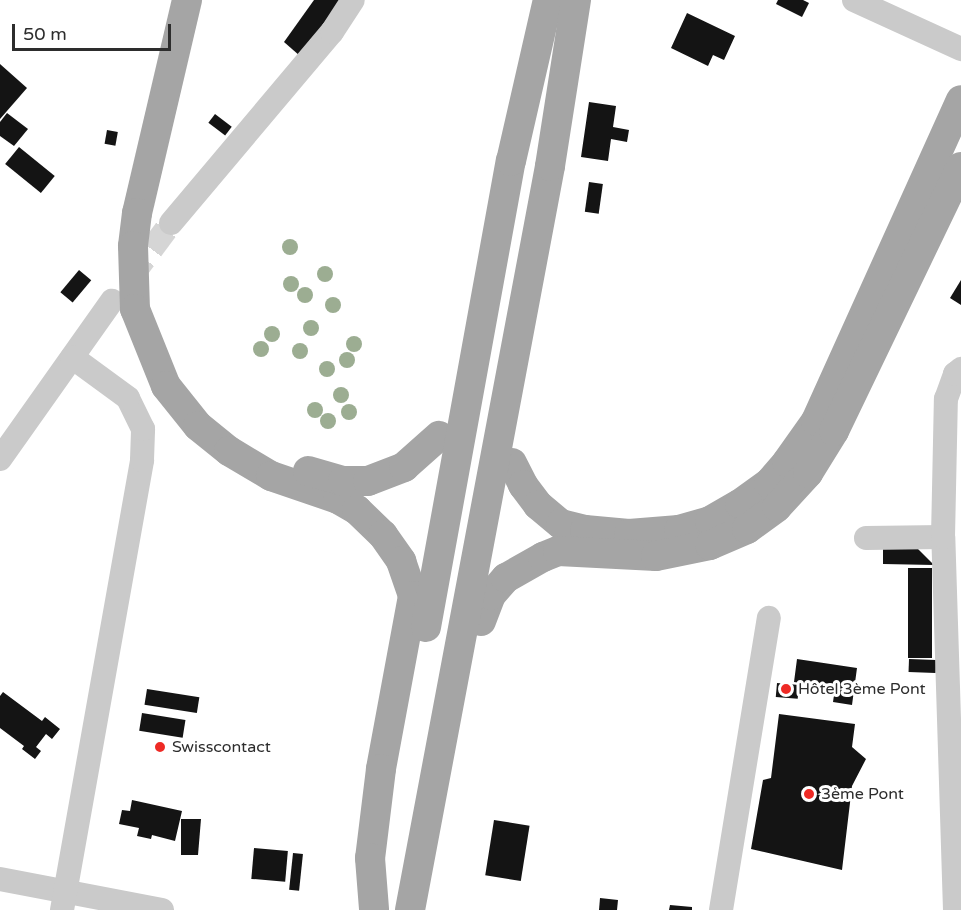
<!DOCTYPE html>
<html>
<head>
<meta charset="utf-8">
<style>
	body { margin:0 }
	#map { position:relative; width:961px; height:910px; overflow:hidden; background:#fff; font-family:"Varela Round",sans-serif }
	div>[style] { position:absolute }
	[style*='--x'] { left:calc(var(--x)*1px); top:calc(var(--y)*1px); width:calc(var(--w)*1px); rotate:calc(var(--a)*1deg) }
	.building>* { inset:0; background:#141414; transform-origin:0 0 }
	.minor-tunnel>* { height:24px; margin-top:-12px; transform-origin:0; background:repeating-linear-gradient(90deg,#d5d5d5 0 24px,transparent 0 36px) }
	.minor>* { height:24px; margin:-12px; padding:0 12px; transform-origin:12px; border-radius:12px; background:#cacaca }
	.major>* { height:30px; margin:-15px; padding:0 15px; transform-origin:15px; border-radius:15px; background:#a5a5a5 }
	.trees>* { width:16px; height:16px; margin:-8px; border-radius:50%; background:#9cad92 }
	.dots>* { width:16px; height:16px; translate:-50% -50%; box-sizing:border-box; border:3px solid #fff; border-radius:50% }
	span { translate:-50% -50%; white-space:nowrap; text-align:center; line-height:1.15; -webkit-text-stroke:6px #fff; paint-order:stroke }
	.poi-label { font-size:16px; color:#2d2d2d }
	.left { translate:0 -50%; text-align:left }
	.scale { position:absolute; left:12px; top:24px; width:159px; height:27px; box-sizing:border-box; border:3px solid #2d2d2d; border-top:0; padding-left:8px; font-size:18px; line-height:21px; white-space:nowrap; color:#2d2d2d; -webkit-text-stroke:4px #fff; paint-order:stroke }
</style>
</head>
<body>
<div id="map">
	<div class="building">
		<i style="clip-path:polygon(314px 0,341px 0,300px 56px,284px 42px)"></i>
		<i style="clip-path:polygon(778px 0,803px 0,809px 3px,802px 17px,776px 4px)"></i>
		<i style="clip-path:polygon(687px 13px,735px 36px,724px 60px,713px 55px,708px 66px,671px 48px)"></i>
		<i style="clip-path:polygon(0 64px,27px 88px,0 119px)"></i>
		<i style="clip-path:polygon(589px 102px,616px 106px,613px 127px,629px 130px,627px 142px,611px 139px,608px 161px,581px 157px)"></i>
		<i style="clip-path:polygon(7px 113px,28px 129px,14px 146px,0 136px,0 122px)"></i>
		<i style="left:215px;top:114px;width:21px;height:11px;rotate:37deg"></i>
		<i style="left:107px;top:130px;width:11px;height:14px;rotate:10deg"></i>
		<i style="left:19px;top:147px;width:46px;height:22px;rotate:39deg"></i>
		<i style="left:589px;top:182px;width:14px;height:30px;rotate:8deg"></i>
		<i style="left:79px;top:270px;width:16px;height:29px;rotate:40deg"></i>
		<i style="clip-path:polygon(961px 280px,961px 305px,950px 298px)"></i>
		<i style="clip-path:polygon(917px 548px,934px 565px,883px 564px,883px 549px)"></i>
		<i style="left:908px;top:568px;width:24px;height:90px"></i>
		<i style="clip-path:polygon(797px 659px,857px 668px,852px 705px,833px 702px,835px 688px,794px 682px)"></i>
		<i style="left:909px;top:659px;width:27px;height:13px;rotate:2deg"></i>
		<i style="left:777px;top:683px;width:22px;height:14px;rotate:5deg"></i>
		<i style="left:147px;top:689px;width:53px;height:16px;rotate:9deg"></i>
		<i style="clip-path:polygon(3px 692px,42px 721px,45px 717px,60px 729px,52px 739px,46px 734px,36px 747px,41px 751px,35px 759px,22px 749px,24px 746px,0 728px,0 696px)"></i>
		<i style="left:142px;top:713px;width:44px;height:18px;rotate:9deg"></i>
		<i style="clip-path:polygon(779px 714px,855px 724px,852px 747px,866px 759px,852px 786px,842px 870px,751px 849px,763px 780px,771px 778px)"></i>
		<i style="clip-path:polygon(132px 800px,182px 811px,175px 841px,152px 835px,151px 839px,137px 836px,139px 828px,119px 824px,122px 810px,130px 811px)"></i>
		<i style="clip-path:polygon(181px 819px,201px 819px,198px 855px,181px 855px)"></i>
		<i style="left:494px;top:820px;width:36px;height:56px;rotate:9deg"></i>
		<i style="left:254px;top:848px;width:34px;height:31px;rotate:5deg"></i>
		<i style="left:293px;top:853px;width:10px;height:37px;rotate:6deg"></i>
		<i style="clip-path:polygon(600px 898px,618px 900px,617px 910px,599px 910px)"></i>
		<i style="clip-path:polygon(670px 905px,692px 907px,692px 910px,669px 910px)"></i>
	</div>
	<div class="minor-tunnel">
		<i style="--x:130;--y:278;--w:69;--a:-53.3"></i>
	</div>
	<div class="minor">
		<i style="--x:854;--y:0;--w:118;--a:24.6"></i>
		<i style="--x:171;--y:223;--w:250;--a:-49.9"></i>
		<i style="--x:332;--y:32;--w:38;--a:-57"></i>
		<i style="--x:0;--y:459;--w:194;--a:-54.7"></i>
		<i style="--x:866;--y:538;--w:77;--a:-0.7"></i>
		<i style="--x:0;--y:879;--w:165;--a:10.8"></i>
		<i style="--x:62;--y:910;--w:457;--a:-79.9"></i>
		<i style="--x:142;--y:460;--w:31;--a:-88"></i>
		<i style="--x:143;--y:429;--w:34;--a:-116"></i>
		<i style="--x:128;--y:398;--w:69;--a:-143.8"></i>
		<i style="--x:721;--y:910;--w:296;--a:-80.7"></i>
		<i style="--x:955;--y:910;--w:373;--a:-91.8"></i>
		<i style="--x:943;--y:537;--w:138;--a:-88.8"></i>
		<i style="--x:946;--y:399;--w:27;--a:-70"></i>
		<i style="--x:955;--y:374;--w:8;--a:-40"></i>
	</div>
	<div class="major">
		<i style="--x:187;--y:0;--w:219;--a:103.2"></i>
		<i style="--x:137;--y:213;--w:33;--a:97"></i>
		<i style="--x:133;--y:246;--w:63;--a:88.2"></i>
		<i style="--x:135;--y:309;--w:83;--a:68.1"></i>
		<i style="--x:166;--y:386;--w:51;--a:51.3"></i>
		<i style="--x:198;--y:426;--w:40;--a:39"></i>
		<i style="--x:229;--y:451;--w:49;--a:30.8"></i>
		<i style="--x:271;--y:476;--w:71;--a:18.9"></i>
		<i style="--x:338;--y:499;--w:22;--a:30"></i>
		<i style="--x:357;--y:510;--w:36;--a:44"></i>
		<i style="--x:383;--y:535;--w:32;--a:55"></i>
		<i style="--x:401;--y:561;--w:37;--a:71"></i>
		<i style="--x:413;--y:596;--w:176;--a:100.5"></i>
		<i style="--x:381;--y:769;--w:90;--a:97"></i>
		<i style="--x:370;--y:858;--w:51;--a:85.5"></i>
		<i style="--x:512;--y:463;--w:25;--a:63"></i>
		<i style="--x:523;--y:485;--w:25;--a:53"></i>
		<i style="--x:538;--y:505;--w:30;--a:40"></i>
		<i style="--x:561;--y:524;--w:25;--a:14"></i>
		<i style="--x:585;--y:530;--w:44;--a:5.2"></i>
		<i style="--x:629;--y:534;--w:50;--a:-4.6"></i>
		<i style="--x:679;--y:530;--w:32;--a:-16"></i>
		<i style="--x:710;--y:521;--w:34;--a:-30"></i>
		<i style="--x:740;--y:504;--w:36;--a:-36"></i>
		<i style="--x:769;--y:483;--w:28;--a:-49"></i>
		<i style="--x:787;--y:462;--w:50;--a:-54.7"></i>
		<i style="--x:816;--y:421;--w:352;--a:-65.7"></i>
		<i style="--x:308;--y:471;--w:36;--a:16"></i>
		<i style="--x:343;--y:481;--w:25;--a:0"></i>
		<i style="--x:368;--y:481;--w:39;--a:-21"></i>
		<i style="--x:404;--y:467;--w:47;--a:-41.5"></i>
		<i style="--x:481;--y:621;--w:28;--a:-69"></i>
		<i style="--x:491;--y:595;--w:23;--a:-49"></i>
		<i style="--x:506;--y:578;--w:43;--a:-29.6"></i>
		<i style="--x:543;--y:557;--w:16;--a:-22"></i>
		<i style="--x:558;--y:551;--w:98;--a:2.9"></i>
		<i style="--x:656;--y:556;--w:55;--a:-11.5"></i>
		<i style="--x:710;--y:545;--w:40;--a:-23.4"></i>
		<i style="--x:747;--y:529;--w:37;--a:-36"></i>
		<i style="--x:777;--y:507;--w:46;--a:-47.6"></i>
		<i style="--x:808;--y:473;--w:49;--a:-58.2"></i>
		<i style="--x:834;--y:431;--w:293;--a:-64.3"></i>
		<i style="--x:426;--y:627;--w:474;--a:-79.7"></i>
		<i style="--x:511;--y:161;--w:165;--a:-77.1"></i>
		<i style="--x:410;--y:910;--w:757;--a:-79.34"></i>
		<i style="--x:550;--y:166;--w:168;--a:-81.1"></i>
	</div>
	<div class="trees">
		<i style="left:290px;top:247px"></i>
		<i style="left:325px;top:274px"></i>
		<i style="left:291px;top:284px"></i>
		<i style="left:305px;top:295px"></i>
		<i style="left:333px;top:305px"></i>
		<i style="left:311px;top:328px"></i>
		<i style="left:272px;top:334px"></i>
		<i style="left:354px;top:344px"></i>
		<i style="left:261px;top:349px"></i>
		<i style="left:300px;top:351px"></i>
		<i style="left:347px;top:360px"></i>
		<i style="left:327px;top:369px"></i>
		<i style="left:341px;top:395px"></i>
		<i style="left:315px;top:410px"></i>
		<i style="left:349px;top:412px"></i>
		<i style="left:328px;top:421px"></i>
	</div>
	<div class="dots">
		<i style="left:786px;top:689px;background:#ee2a25"></i>
		<i style="left:160px;top:747px;background:#ee2a25"></i>
		<i style="left:809px;top:794px;background:#ee2a25"></i>
	</div>
	<div class="poi-label">
		<span class="left" style="left:798px;top:689px">Hôtel 3ème Pont</span>
		<span class="left" style="left:172px;top:747px">Swisscontact</span>
		<span class="left" style="left:821px;top:794px">3ème Pont</span>
	</div>
	<div class="scale">50 m</div>
</div>
</body>
</html>
